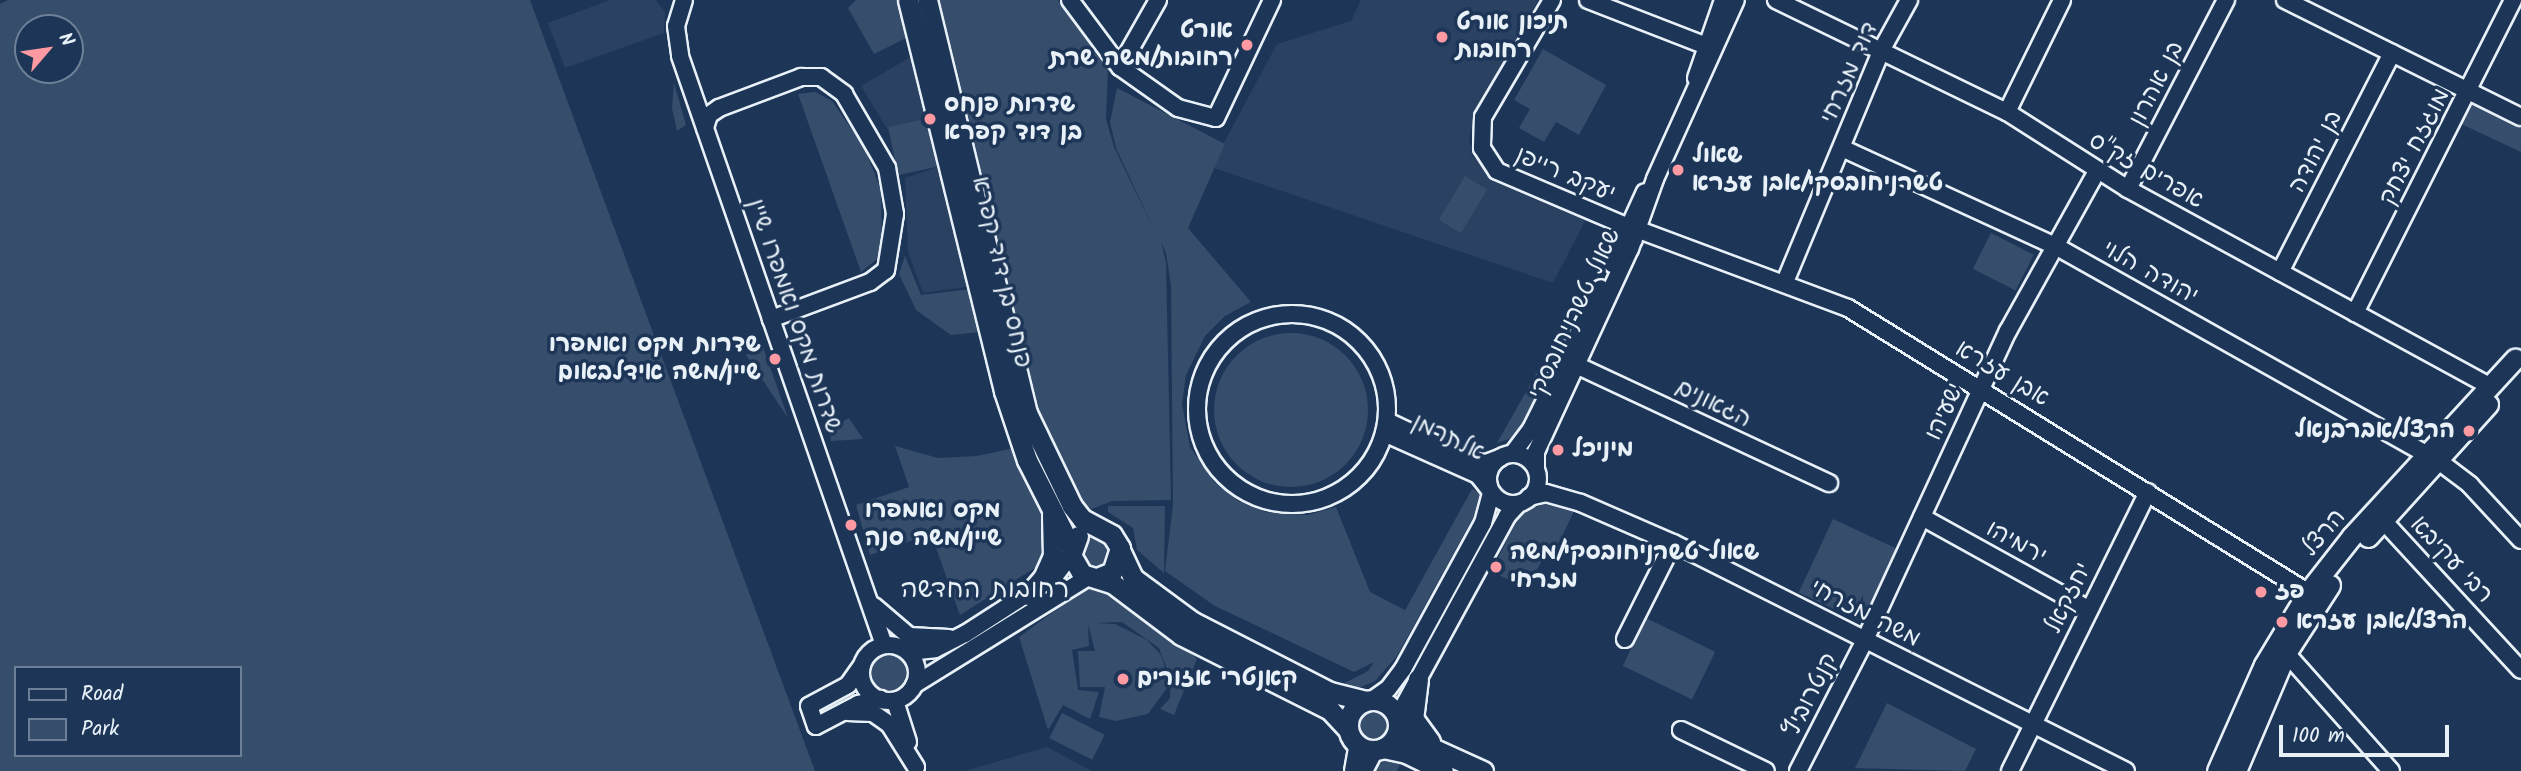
<!DOCTYPE html>
<html>
<head>
<meta charset="utf-8">
<style>
	body { margin:0 }
	#map { position:relative; width:2521px; height:771px; overflow:hidden; background:#1d3557; font-family:Kalam,"Playpen Sans Hebrew",sans-serif }
	div>[style] { position:absolute }
	[style*='--x'] { left:calc(var(--x)*1px); top:calc(var(--y)*1px); width:calc(var(--w)*1px); rotate:calc(var(--a)*1deg) }
	.built>* { inset:0; background:#2a4162 }
	.green>* { inset:0; background:#374d6c; transform-origin:0 0 }
	.round { border-radius:50% }
	.roads { filter:drop-shadow(2px 0 #e8f1f8) drop-shadow(-2px 0 #e8f1f8) drop-shadow(0 2px #e8f1f8) drop-shadow(0 -2px #e8f1f8) }
	.minor>* { height:16px; margin:-8px; padding:0 8px; transform-origin:8px; border-radius:8px; background:#1d3557 }
	.minor>.ring { margin:-8px; padding:0; box-sizing:content-box; background:none; border:16px solid #1d3557; border-radius:50% }
	.major>* { height:19px; margin:-9.5px; padding:0 9.5px; transform-origin:9.5px; border-radius:9.5px; background:#1d3557 }
	.major>.ring { margin:-9.5px; padding:0; box-sizing:content-box; background:none; border:19px solid #1d3557; border-radius:50% }
	.dots>* { width:19px; height:19px; translate:-50% -50%; box-sizing:border-box; border:4px solid #1d3557; border-radius:50% }
	span { translate:-50% -50%; white-space:nowrap; text-align:center; line-height:1.15; -webkit-text-stroke:7px #1d3557; paint-order:stroke }
	.poi-label { font-size:24px; color:#e8f1f8; font-weight:700 }
	.left { translate:0 -50%; text-align:left }
	.right { translate:-100% -50%; text-align:right }
	.street-label { font-size:24px; color:#e8f1f8 }
	.neighbourhood-label { font-size:26px; color:#e8f1f8 }
	.legend { position:absolute; left:14px; top:666px; width:228px; height:91px; box-sizing:border-box; background:#1d3557; border:2px solid #6e8097; margin:0; padding:9px 12px; list-style:none; font-size:21px; color:#e8f1f8 }
	.legend li { display:flex; align-items:center; gap:14px; height:35px }
	.legend b { width:35px; border:2px solid #6e8097 }
	.north { position:absolute; left:14px; top:14px; width:70px; height:70px; box-sizing:border-box; background:#1d3557; border:2px solid #6e8097; border-radius:50%; rotate:61deg; font-size:19px; font-weight:700; line-height:28px; text-align:center; color:#e8f1f8 }
	.north::after { content:''; display:block; margin:auto; width:24px; height:32px; background:#ff9aa2; clip-path:polygon(50% 0,100% 100%,50% 72%,0 100%) }
	.scale { position:absolute; left:2279px; top:725px; width:170px; height:32px; box-sizing:border-box; border:4px solid #e8f1f8; border-top:0; padding-left:9px; font-size:21px; line-height:24px; white-space:nowrap; color:#e8f1f8; -webkit-text-stroke:5px #1d3557; paint-order:stroke }
</style>
</head>
<body>
<div id="map">
	<div class="built">
		<i style="clip-path:polygon(610px 0,656px 0,665px 12px,664px 33px,565px 68px,548px 23px)"></i>
		<i style="clip-path:polygon(1361px 0,1538px 0,1476px 111px,1469px 138px,1472px 156px,1586px 219px,1553px 283px,1211px 167px,1277px 44px,1351px 21px)"></i>
		<i style="clip-path:polygon(919px 52px,935px 117px,889px 132px,861px 86px)"></i>
		<i style="clip-path:polygon(945px 165px,971px 286px,923px 293px,908px 252px,905px 178px)"></i>
		<i style="clip-path:polygon(1047px 747px,1092px 771px,965px 771px)"></i>
	</div>
	<div class="green">
		<i style="clip-path:polygon(evenodd,8px 0,530px 0,815px 771px,0 771px,0 4px,8px 0,28px 28px,70px 28px,70px 70px,28px 70px,28px 28px,8px 0,16px 668px,240px 668px,240px 755px,16px 755px,16px 668px)"></i>
		<i style="clip-path:polygon(856px 0,897px 0,910px 36px,874px 54px,848px 8px)"></i>
		<i style="clip-path:polygon(937px 0,1058px 0,1108px 67px,1106px 119px,1114px 147px,1156px 234px,1116px 148px,1110px 122px,1117px 88px,1225px 144px,1188px 228px,1251px 302px,1225px 316px,1205px 336px,1186px 375px,1182px 404px,1190px 447px,1215px 483px,1238px 501px,1265px 512px,1308px 515px,1336px 507px,1370px 592px,1405px 610px,1393px 632px,1472px 489px,1485px 496px,1397px 656px,1375px 681px,1361px 687px,1337px 687px,1368px 671px,1374px 662px,1354px 672px,1215px 606px,1165px 571px,1173px 505px,1171px 286px,1166px 253px,1161px 242px,1166px 262px,1171px 500px,1112px 501px,1092px 509px,1067px 491px,1020px 363px)"></i>
		<i style="clip-path:polygon(1543px 49px,1606px 85px,1579px 135px,1556px 122px,1544px 142px,1519px 128px,1530px 109px,1514px 100px)"></i>
		<i style="clip-path:polygon(674px 83px,686px 125px,677px 131px,672px 108px)"></i>
		<i style="clip-path:polygon(815px 92px,832px 101px,864px 147px,881px 190px,882px 255px,861px 272px,798px 94px)"></i>
		<i style="clip-path:polygon(2470px 99px,2521px 122px,2521px 152px,2459px 123px)"></i>
		<i style="left:935px;top:117px;width:49px;height:48px;rotate:78deg"></i>
		<i style="left:1465px;top:176px;width:26px;height:51px;rotate:31deg"></i>
		<i style="left:1991px;top:233px;width:48px;height:40px;rotate:27deg"></i>
		<i style="clip-path:polygon(905px 256px,921px 295px,971px 289px,981px 332px,951px 335px,916px 310px,899px 274px)"></i>
		<i style="clip-path:polygon(1562px 328px,1572px 341px,1562px 364px,1512px 438px,1497px 443px)"></i>
		<i class="round" style="left:1214px;top:333px;width:154px;height:154px"></i>
		<i style="clip-path:polygon(763px 347px,788px 418px,746px 355px)"></i>
		<i style="clip-path:polygon(849px 418px,863px 439px,831px 441px,829px 428px)"></i>
		<i style="clip-path:polygon(895px 446px,938px 458px,977px 456px,1014px 448px,1046px 524px,1044px 555px,1038px 566px,960px 615px,931px 534px,870px 555px,856px 505px,909px 487px)"></i>
		<i style="clip-path:polygon(1555px 501px,1575px 509px,1557px 547px,1550px 544px,1528px 588px,1491px 572px,1518px 518px,1526px 510px)"></i>
		<i style="clip-path:polygon(1108px 506px,1165px 506px,1164px 573px,1137px 550px,1133px 528px,1108px 512px)"></i>
		<i style="left:1833px;top:519px;width:70px;height:81px;rotate:25deg"></i>
		<i class="round" style="left:1079px;top:536px;width:32px;height:32px"></i>
		<i style="clip-path:polygon(1100px 588px,1182px 643px,1197px 659px,1174px 715px,1160px 709px,1170px 698px,1171px 680px,1159px 648px,1122px 622px,1095px 623px,1115px 624px,1147px 640px,1161px 655px,1166px 671px,1167px 688px,1148px 714px,1116px 721px,1099px 717px,1105px 687px,1080px 687px,1078px 651px,1095px 651px,1088px 624px,1089px 646px,1072px 650px,1078px 690px,1099px 692px,1090px 719px,1063px 705px,1048px 730px,1019px 637px,1083px 590px)"></i>
		<i style="left:1646px;top:618px;width:77px;height:53px;rotate:26deg"></i>
		<i class="round" style="left:866px;top:650px;width:46px;height:46px"></i>
		<i style="clip-path:polygon(1887px 703px,1976px 749px,1965px 771px,1855px 768px)"></i>
		<i class="round" style="left:1354px;top:704px;width:38px;height:38px"></i>
		<i style="left:1062px;top:713px;width:48px;height:28px;rotate:27deg"></i>
		<i style="clip-path:polygon(1387px 759px,1401px 762px,1397px 771px,1371px 771px)"></i>
	</div>
	<div class="roads">
		<div class="minor">
			<i style="--x:684;--y:0;--w:27;--a:107"></i>
			<i style="--x:676;--y:26;--w:30;--a:82"></i>
			<i style="--x:680;--y:56;--w:623;--a:70.9"></i>
			<i style="--x:1070;--y:0;--w:84;--a:53.3"></i>
			<i style="--x:1120;--y:67;--w:71;--a:35.3"></i>
			<i style="--x:1178;--y:108;--w:39;--a:15"></i>
			<i style="--x:1216;--y:118;--w:131;--a:-64.6"></i>
			<i style="--x:1552;--y:0;--w:136;--a:120.5"></i>
			<i style="--x:1483;--y:117;--w:31;--a:92"></i>
			<i style="--x:1482;--y:148;--w:27;--a:57"></i>
			<i style="--x:1497;--y:171;--w:142;--a:23.1"></i>
			<i style="--x:1628;--y:227;--w:14;--a:65"></i>
			<i style="--x:1588;--y:0;--w:124;--a:21.2"></i>
			<i style="--x:1776;--y:0;--w:257;--a:25.9"></i>
			<i style="--x:2007;--y:112;--w:143;--a:32.5"></i>
			<i style="--x:2128;--y:189;--w:412;--a:28.6"></i>
			<i style="--x:2285;--y:0;--w:263;--a:26.4"></i>
			<i style="--x:1120;--y:67;--w:77;--a:-60.4"></i>
			<i style="--x:1696;--y:78;--w:83;--a:-70.9"></i>
			<i style="--x:2007;--y:112;--w:125;--a:-63.8"></i>
			<i style="--x:705;--y:128;--w:14;--a:-73"></i>
			<i style="--x:709;--y:115;--w:12;--a:-35"></i>
			<i style="--x:719;--y:108;--w:88;--a:-20.7"></i>
			<i style="--x:801;--y:77;--w:20;--a:0"></i>
			<i style="--x:821;--y:77;--w:29;--a:36"></i>
			<i style="--x:844;--y:94;--w:86;--a:59.8"></i>
			<i style="--x:887;--y:168;--w:47;--a:80.1"></i>
			<i style="--x:895;--y:214;--w:57;--a:99.1"></i>
			<i style="--x:886;--y:270;--w:20;--a:143"></i>
			<i style="--x:870;--y:282;--w:106;--a:159.5"></i>
			<i style="--x:1842;--y:148;--w:237;--a:24.7"></i>
			<i style="--x:2057;--y:247;--w:439;--a:29.3"></i>
			<i style="--x:2440;--y:462;--w:38;--a:37"></i>
			<i style="--x:2470;--y:485;--w:75;--a:47.2"></i>
			<i style="--x:2128;--y:189;--w:213;--a:-62.6"></i>
			<i style="--x:1639;--y:230;--w:223;--a:20.5"></i>
			<i style="--x:1848;--y:308;--w:551;--a:31.73"></i>
			<i style="--x:1612;--y:264;--w:79;--a:-65.4"></i>
			<i style="--x:2280;--y:272;--w:246;--a:-62.9"></i>
			<i style="--x:1785;--y:282;--w:252;--a:-67.4"></i>
			<i style="--x:1882;--y:49;--w:56;--a:-61.1"></i>
			<i style="--x:2355;--y:313;--w:351;--a:-63.2"></i>
			<i class="ring" style="left:1197px;top:314px;width:174px;height:174px"></i>
			<i style="--x:1578;--y:366;--w:277;--a:25"></i>
			<i style="--x:1387;--y:421;--w:92;--a:25.2"></i>
			<i style="--x:1470;--y:460;--w:16;--a:11"></i>
			<i style="--x:1486;--y:463;--w:15;--a:-20"></i>
			<i style="--x:1384;--y:433;--w:103;--a:24.1"></i>
			<i style="--x:1478;--y:475;--w:18;--a:52"></i>
			<i style="--x:1513;--y:453;--w:30;--a:-53"></i>
			<i style="--x:1531;--y:429;--w:157;--a:-63.6"></i>
			<i class="ring" style="left:1488px;top:454px;width:34px;height:34px"></i>
			<i style="--x:1536;--y:467;--w:15;--a:-90"></i>
			<i style="--x:1536;--y:452;--w:224;--a:-65.2"></i>
			<i style="--x:1630;--y:249;--w:74;--a:-70.3"></i>
			<i style="--x:1655;--y:179;--w:196;--a:-65.7"></i>
			<i style="--x:1529;--y:497;--w:17;--a:-13"></i>
			<i style="--x:1546;--y:493;--w:36;--a:16"></i>
			<i style="--x:1581;--y:503;--w:100;--a:23.5"></i>
			<i style="--x:1673;--y:543;--w:507;--a:26.72"></i>
			<i style="--x:2377;--y:514;--w:212;--a:47.3"></i>
			<i style="--x:1922;--y:517;--w:190;--a:29"></i>
			<i style="--x:874;--y:606;--w:46;--a:40.6"></i>
			<i style="--x:909;--y:636;--w:40;--a:2.9"></i>
			<i style="--x:1625;--y:639;--w:107;--a:-63.4"></i>
			<i class="ring" style="left:861px;top:645px;width:40px;height:40px"></i>
			<i style="--x:908;--y:652;--w:27;--a:-6"></i>
			<i style="--x:935;--y:649;--w:34;--a:-27"></i>
			<i style="--x:965;--y:634;--w:107;--a:-32.8"></i>
			<i style="--x:1055;--y:576;--w:26;--a:-53"></i>
			<i style="--x:2286;--y:653;--w:158;--a:48.3"></i>
			<i style="--x:862;--y:665;--w:24;--a:125"></i>
			<i style="--x:848;--y:685;--w:44;--a:151.7"></i>
			<i style="--x:809;--y:706;--w:21;--a:71"></i>
			<i style="--x:816;--y:726;--w:47;--a:-27.6"></i>
			<i style="--x:858;--y:704;--w:23;--a:-13"></i>
			<i style="--x:914;--y:685;--w:205;--a:-31.8"></i>
			<i style="--x:1372;--y:700;--w:19;--a:-35"></i>
			<i style="--x:1388;--y:689;--w:25;--a:-53"></i>
			<i style="--x:1403;--y:669;--w:166;--a:-61.3"></i>
			<i style="--x:1483;--y:523;--w:31;--a:-75"></i>
			<i style="--x:895;--y:701;--w:43;--a:72.4"></i>
			<i style="--x:847;--y:712;--w:26;--a:2"></i>
			<i style="--x:873;--y:713;--w:19;--a:35"></i>
			<i style="--x:889;--y:724;--w:51;--a:57.9"></i>
			<i style="--x:1397;--y:718;--w:230;--a:-61.4"></i>
			<i style="--x:1507;--y:516;--w:16;--a:-47"></i>
			<i style="--x:1681;--y:730;--w:94;--a:25.8"></i>
			<i style="--x:1353;--y:771;--w:27;--a:-80"></i>
			<i style="--x:1364;--y:771;--w:24;--a:-62"></i>
			<i style="--x:1798;--y:771;--w:147;--a:-62.9"></i>
			<i style="--x:1865;--y:640;--w:340;--a:-65.2"></i>
			<i style="--x:2008;--y:331;--w:183;--a:-60.9"></i>
			<i style="--x:2010;--y:771;--w:311;--a:-63.7"></i>
		</div>
		<div class="major">
			<i style="--x:908;--y:0;--w:403;--a:76.2"></i>
			<i style="--x:1004;--y:391;--w:73;--a:71.6"></i>
			<i style="--x:1027;--y:460;--w:97;--a:63.2"></i>
			<i style="--x:927;--y:0;--w:425;--a:76.4"></i>
			<i style="--x:1027;--y:413;--w:103;--a:64.2"></i>
			<i style="--x:1072;--y:506;--w:16;--a:52"></i>
			<i style="--x:1082;--y:519;--w:34;--a:28"></i>
			<i style="--x:1112;--y:535;--w:15;--a:58"></i>
			<i style="--x:1120;--y:548;--w:25;--a:108"></i>
			<i style="--x:1112;--y:572;--w:16;--a:158"></i>
			<i style="--x:1078;--y:536;--w:20;--a:110"></i>
			<i style="--x:1071;--y:555;--w:22;--a:60"></i>
			<i style="--x:1082;--y:574;--w:31;--a:17"></i>
			<i style="--x:1112;--y:583;--w:86;--a:37"></i>
			<i style="--x:1181;--y:635;--w:167;--a:26.7"></i>
			<i style="--x:1330;--y:710;--w:26;--a:47"></i>
			<i style="--x:2368;--y:537;--w:179;--a:-47.9"></i>
			<i style="--x:1120;--y:550;--w:31;--a:65"></i>
			<i style="--x:1133;--y:578;--w:74;--a:36.3"></i>
			<i style="--x:1193;--y:622;--w:154;--a:27.1"></i>
			<i style="--x:1330;--y:692;--w:36;--a:14"></i>
			<i style="--x:1028;--y:595;--w:23;--a:-49"></i>
			<i style="--x:1043;--y:578;--w:24;--a:-66"></i>
			<i style="--x:1053;--y:556;--w:42;--a:-91.4"></i>
			<i style="--x:1418;--y:679;--w:39;--a:97"></i>
			<i style="--x:1413;--y:718;--w:29;--a:54"></i>
			<i class="ring" style="left:1348px;top:700px;width:31px;height:31px"></i>
			<i style="--x:1398;--y:722;--w:22;--a:51"></i>
			<i style="--x:1412;--y:739;--w:78;--a:24.3"></i>
			<i style="--x:1383;--y:748;--w:24;--a:12"></i>
			<i style="--x:1406;--y:753;--w:41;--a:25.9"></i>
			<i style="--x:2217;--y:771;--w:116;--a:-66.1"></i>
			<i style="--x:2264;--y:665;--w:85;--a:-58.9"></i>
			<i style="--x:2308;--y:592;--w:71;--a:-51.8"></i>
			<i style="--x:2352;--y:536;--w:241;--a:-47.4"></i>
			<i style="--x:2236;--y:771;--w:128;--a:-67"></i>
			<i style="--x:2286;--y:653;--w:81;--a:-57.1"></i>
		</div>
	</div>
	<div class="dots">
		<i style="left:1442px;top:37px;background:#ff9aa2"></i>
		<i style="left:1247px;top:45px;background:#ff9aa2"></i>
		<i style="left:930px;top:119px;background:#ff9aa2"></i>
		<i style="left:1678px;top:170px;background:#ff9aa2"></i>
		<i style="left:775px;top:359px;background:#ff9aa2"></i>
		<i style="left:2469px;top:431px;background:#ff9aa2"></i>
		<i style="left:1558px;top:450px;background:#ff9aa2"></i>
		<i style="left:851px;top:525px;background:#ff9aa2"></i>
		<i style="left:1496px;top:567px;background:#ff9aa2"></i>
		<i style="left:2261px;top:592px;background:#ff9aa2"></i>
		<i style="left:2282px;top:622px;background:#ff9aa2"></i>
		<i style="left:1123px;top:679px;background:#ff9aa2"></i>
	</div>
	<div class="poi-label">
		<span class="left" style="left:1456px;top:37px">תיכון אורט<br>רחובות</span>
		<span class="right" style="left:1233px;top:45px">אורט<br>רחובות/משה שרת</span>
		<span class="left" style="left:944px;top:119px">שדרות פנחס<br>בן דוד קפרא</span>
		<span class="left" style="left:1692px;top:170px">שאול<br>טשרניחובסקי/אבן עזרא</span>
		<span class="right" style="left:761px;top:359px">שדרות מקס ואמפרו<br>שיין/משה אידלבאום</span>
		<span class="right" style="left:2455px;top:431px">הרצל/אברבנאל</span>
		<span class="left" style="left:1572px;top:450px">מיניכל</span>
		<span class="left" style="left:865px;top:525px">מקס ואמפרו<br>שיין/משה סנה</span>
		<span class="left" style="left:1510px;top:567px">שאול טשרניחובסקי/משה<br>מזרחי</span>
		<span class="left" style="left:2275px;top:592px">פז</span>
		<span class="left" style="left:2296px;top:622px">הרצל/אבן עזרא</span>
		<span class="left" style="left:1137px;top:679px">קאנטרי אזורים</span>
	</div>
	<div class="street-label">
		<span style="left:1850px;top:73px;rotate:-66deg">דוד מזרחי</span>
		<span style="left:2157px;top:84px;rotate:-63deg">בן אהרון</span>
		<span style="left:2415px;top:147px;rotate:-63deg">מוגזח יצחק</span>
		<span style="left:2316px;top:152px;rotate:-63deg">בן יהודה</span>
		<span style="left:2146px;top:171px;rotate:30deg">אפרים זק"ס</span>
		<span style="left:1565px;top:175px;rotate:23deg">יעקב רייפן</span>
		<span style="left:1001px;top:272px;rotate:77deg">פנחס בן דוד קפרא</span>
		<span style="left:2150px;top:273px;rotate:29deg">יהודה הלוי</span>
		<span style="left:1575px;top:314px;rotate:-65deg">שאול טשרניחובסקי</span>
		<span style="left:794px;top:316px;rotate:71deg">שדרות מקס ואמפרו שיין</span>
		<span style="left:2002px;top:374px;rotate:31deg">אבן עזרא</span>
		<span style="left:1713px;top:404px;rotate:26deg">הגאונים</span>
		<span style="left:1945px;top:412px;rotate:-65deg">ישעיהו</span>
		<span style="left:1448px;top:438px;rotate:26deg">אלתרמן</span>
		<span style="left:2324px;top:533px;rotate:-50deg">הרצל</span>
		<span style="left:2016px;top:543px;rotate:29deg">ירמיהו</span>
		<span style="left:2451px;top:560px;rotate:47deg">רבי עקיבא</span>
		<span style="left:2069px;top:598px;rotate:-64deg">יחזקאל</span>
		<span style="left:1865px;top:614px;rotate:27deg">משה מזרחי</span>
		<span style="left:1811px;top:695px;rotate:-63deg">קנטרוביץ</span>
	</div>
	<div class="neighbourhood-label">
		<span style="left:985px;top:591px">רחובות החדשה</span>
	</div>
	<ul class="legend">
	<li><b style="height:9px;background:#1d3557"></b>Road</li>
	<li><b style="height:19px;background:#374d6c"></b>Park</li>
	</ul>
	<div class="north">N</div>
	<div class="scale">100 m</div>
</div>
</body>
</html>
